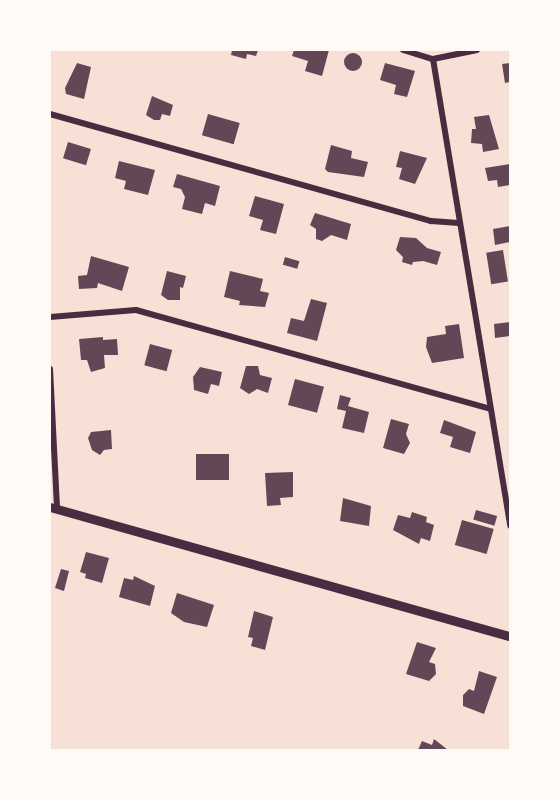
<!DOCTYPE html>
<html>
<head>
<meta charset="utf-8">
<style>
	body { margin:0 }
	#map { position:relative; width:560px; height:800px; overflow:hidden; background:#f7e1d7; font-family:Lato,sans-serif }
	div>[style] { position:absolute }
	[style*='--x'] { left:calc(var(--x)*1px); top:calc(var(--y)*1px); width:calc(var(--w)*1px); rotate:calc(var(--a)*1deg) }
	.building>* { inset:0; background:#644757; transform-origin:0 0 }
	.round { border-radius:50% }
	.minor>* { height:6px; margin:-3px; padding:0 3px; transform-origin:3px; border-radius:3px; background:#4a2c40 }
	.secondary>* { height:9px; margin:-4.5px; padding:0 4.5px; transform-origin:4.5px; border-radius:4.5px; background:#4a2c40 }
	span { translate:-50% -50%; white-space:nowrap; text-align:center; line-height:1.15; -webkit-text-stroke:4.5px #fffaf5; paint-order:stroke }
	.frame { position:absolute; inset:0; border:51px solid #fffaf5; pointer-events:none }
</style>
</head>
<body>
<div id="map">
	<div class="building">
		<i style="clip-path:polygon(232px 50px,258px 50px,256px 56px,247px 54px,246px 59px,231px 55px)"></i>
		<i style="clip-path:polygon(294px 50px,329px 50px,322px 76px,305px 71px,308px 61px,292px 56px)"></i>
		<i class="round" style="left:344px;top:53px;width:18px;height:18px"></i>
		<i style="clip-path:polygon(77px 63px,91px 67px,84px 99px,66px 94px,65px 88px)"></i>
		<i style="clip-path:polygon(385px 63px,415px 71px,407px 97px,394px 94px,396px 85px,380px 80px)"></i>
		<i style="clip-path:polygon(510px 63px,510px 82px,505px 83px,502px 64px)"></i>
		<i style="clip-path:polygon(152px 96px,173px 105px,170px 116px,162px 114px,160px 120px,154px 120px,146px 115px)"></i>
		<i style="left:208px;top:114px;width:33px;height:22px;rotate:16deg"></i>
		<i style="clip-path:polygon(489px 115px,499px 149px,483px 152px,482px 144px,471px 143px,472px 129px,476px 129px,474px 117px)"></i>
		<i style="left:68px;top:142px;width:24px;height:17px;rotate:17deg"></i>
		<i style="clip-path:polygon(331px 145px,352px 151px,351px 158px,368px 162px,364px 177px,328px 172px,325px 169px)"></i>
		<i style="clip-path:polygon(400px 151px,427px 158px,415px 184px,399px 179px,402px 168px,396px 167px)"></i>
		<i style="clip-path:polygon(119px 161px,155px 170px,148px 195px,124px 189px,126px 181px,115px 178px)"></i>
		<i style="clip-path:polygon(510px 164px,510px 185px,498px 187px,497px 180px,488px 181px,485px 168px)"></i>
		<i style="clip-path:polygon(177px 174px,220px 186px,215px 206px,205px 203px,202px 214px,182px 209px,185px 197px,181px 189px,173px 187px)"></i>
		<i style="clip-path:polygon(255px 196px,284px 204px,276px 234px,260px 230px,263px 220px,249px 216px)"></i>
		<i style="clip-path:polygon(315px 213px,351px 224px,347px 240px,331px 235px,322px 241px,316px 239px,316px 229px,310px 225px)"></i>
		<i style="clip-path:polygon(510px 226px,510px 242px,495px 245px,493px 229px)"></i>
		<i style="clip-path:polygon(400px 237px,416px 238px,427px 248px,441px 252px,437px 265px,423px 261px,413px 262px,412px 265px,402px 262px,403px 257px,396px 250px)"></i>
		<i style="left:503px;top:250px;width:32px;height:17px;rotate:81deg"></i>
		<i style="clip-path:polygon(91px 256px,129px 267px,122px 291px,98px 283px,97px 288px,79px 289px,78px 276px,87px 275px)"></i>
		<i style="left:285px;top:257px;width:15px;height:8px;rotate:16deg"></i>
		<i style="clip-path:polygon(167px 271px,186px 276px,183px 288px,180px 287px,180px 300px,168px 300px,161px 295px)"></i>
		<i style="clip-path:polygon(230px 271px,263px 279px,260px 291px,269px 293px,265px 307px,239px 305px,240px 301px,224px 297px)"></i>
		<i style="clip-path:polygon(311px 299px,327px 303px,317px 341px,287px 333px,291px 318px,304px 321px)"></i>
		<i style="clip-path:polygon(510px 322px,510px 336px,495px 338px,494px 324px)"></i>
		<i style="clip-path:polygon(459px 324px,464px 358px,432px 363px,426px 347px,427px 337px,446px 334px,445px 326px)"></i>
		<i style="clip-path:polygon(103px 337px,103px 340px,117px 339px,118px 355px,104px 355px,105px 368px,91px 372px,87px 360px,81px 360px,79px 339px)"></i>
		<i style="left:150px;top:344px;width:23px;height:22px;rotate:15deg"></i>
		<i style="clip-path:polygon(246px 366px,258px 366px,260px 375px,272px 378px,268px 393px,257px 389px,249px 394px,240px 388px)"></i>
		<i style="clip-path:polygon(200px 367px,222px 372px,219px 386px,211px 384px,208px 394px,194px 390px,193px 377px)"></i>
		<i style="left:295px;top:379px;width:30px;height:27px;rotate:15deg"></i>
		<i style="clip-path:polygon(340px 395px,351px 398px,348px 406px,369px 412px,364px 433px,342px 428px,346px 411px,337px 409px)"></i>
		<i style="clip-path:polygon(391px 419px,409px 424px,406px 434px,410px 443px,404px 454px,383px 448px)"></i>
		<i style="clip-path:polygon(444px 420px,476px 432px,470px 453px,450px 447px,453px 437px,440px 433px)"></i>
		<i style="clip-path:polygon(111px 430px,112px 449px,104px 450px,100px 455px,92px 450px,88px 438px,91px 432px)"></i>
		<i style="left:229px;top:454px;width:26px;height:33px;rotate:90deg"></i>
		<i style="clip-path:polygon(293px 472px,293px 497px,280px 498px,281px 505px,267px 506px,265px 473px)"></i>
		<i style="clip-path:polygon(343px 498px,371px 506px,369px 526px,340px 521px)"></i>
		<i style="left:476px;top:510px;width:22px;height:10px;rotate:16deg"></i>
		<i style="clip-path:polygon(412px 512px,427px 517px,426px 522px,434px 525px,430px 541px,421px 538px,419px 544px,393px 530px,398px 515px,410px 518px)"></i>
		<i style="left:462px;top:520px;width:33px;height:26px;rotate:16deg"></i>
		<i style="clip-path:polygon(86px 552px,109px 558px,102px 583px,85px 578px,86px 574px,80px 572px)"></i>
		<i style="clip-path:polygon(61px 569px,69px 571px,64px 591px,55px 588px)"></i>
		<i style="clip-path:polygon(134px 576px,155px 586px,150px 606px,119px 597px,124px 578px,133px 580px)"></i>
		<i style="clip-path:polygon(177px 593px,214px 605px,207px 627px,184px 622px,171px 613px)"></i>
		<i style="clip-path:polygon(254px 611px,273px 617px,265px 650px,251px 646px,253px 638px,248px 637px)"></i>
		<i style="clip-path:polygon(417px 642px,436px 648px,429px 662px,435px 664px,436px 674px,429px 681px,406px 674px)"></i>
		<i style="clip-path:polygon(479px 671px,497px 677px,484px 714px,463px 706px,463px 695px,469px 689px,474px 691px)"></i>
		<i style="clip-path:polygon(434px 739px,448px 750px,418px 750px,422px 741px,432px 745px)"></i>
	</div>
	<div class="minor">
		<i style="--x:403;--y:50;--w:31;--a:17"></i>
		<i style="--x:433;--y:59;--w:45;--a:-11.6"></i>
		<i style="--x:433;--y:59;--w:473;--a:80.6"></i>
		<i style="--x:50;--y:114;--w:396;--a:15.7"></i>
		<i style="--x:431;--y:221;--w:28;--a:4"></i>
		<i style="--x:50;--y:317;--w:86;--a:-4.7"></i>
		<i style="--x:136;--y:310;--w:368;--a:15.6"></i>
		<i style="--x:50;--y:369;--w:140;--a:87.1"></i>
	</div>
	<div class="secondary">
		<i style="--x:50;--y:507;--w:478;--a:15.7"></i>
	</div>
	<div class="frame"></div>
</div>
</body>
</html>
